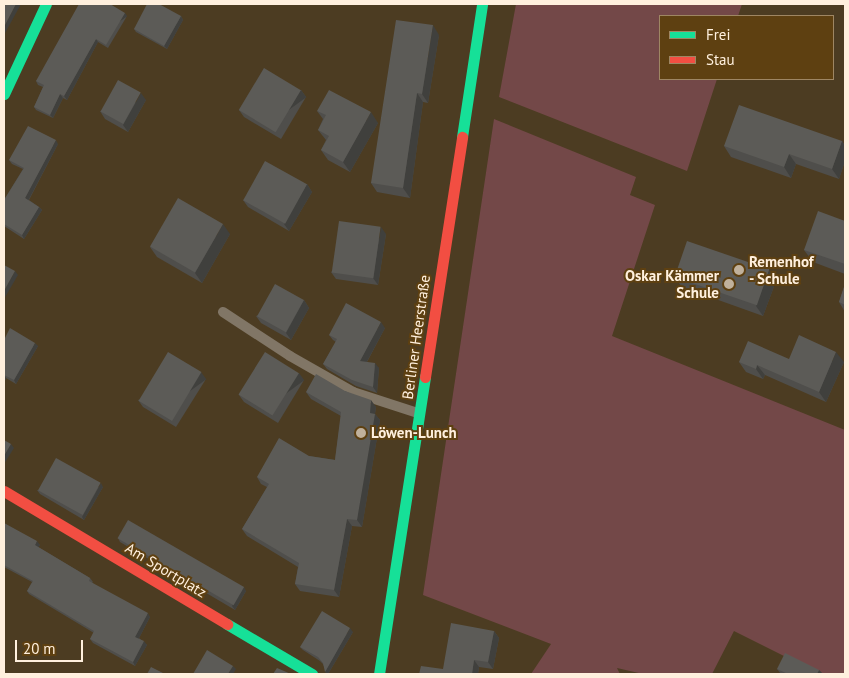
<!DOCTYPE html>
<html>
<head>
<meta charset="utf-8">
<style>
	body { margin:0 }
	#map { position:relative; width:849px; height:678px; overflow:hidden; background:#4c3c22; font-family:"PT Sans",sans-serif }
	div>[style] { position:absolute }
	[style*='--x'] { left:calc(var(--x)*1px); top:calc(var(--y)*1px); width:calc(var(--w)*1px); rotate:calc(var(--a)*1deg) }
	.green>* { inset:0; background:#734848 }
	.lane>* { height:10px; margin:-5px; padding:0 5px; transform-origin:5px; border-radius:5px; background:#817666 }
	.fast>* { height:11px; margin:-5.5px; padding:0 5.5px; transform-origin:5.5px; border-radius:5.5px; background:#16e098 }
	.jam>* { height:11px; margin:-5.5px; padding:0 5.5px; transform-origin:5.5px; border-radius:5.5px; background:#f24e42 }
	.wall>* { inset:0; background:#4f4e4b }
	.shaded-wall>* { inset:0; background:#40403d; transform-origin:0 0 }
	.building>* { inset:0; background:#5c5b57; transform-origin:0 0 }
	.dots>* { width:14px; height:14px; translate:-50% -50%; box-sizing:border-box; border:2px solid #5e4011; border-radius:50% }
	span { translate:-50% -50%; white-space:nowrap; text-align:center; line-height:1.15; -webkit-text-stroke:4px #5e4011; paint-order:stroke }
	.poi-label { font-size:15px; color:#fff0de; font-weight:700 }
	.left { translate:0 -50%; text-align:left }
	.right { translate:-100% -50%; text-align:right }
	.street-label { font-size:15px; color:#fff0de }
	.frame { position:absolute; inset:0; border:5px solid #fff0de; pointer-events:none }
	.legend { position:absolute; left:659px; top:15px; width:175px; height:65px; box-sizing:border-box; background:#5e4011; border:1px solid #9e8663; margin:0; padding:6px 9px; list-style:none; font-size:15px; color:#fff0de }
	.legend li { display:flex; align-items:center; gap:10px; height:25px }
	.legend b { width:25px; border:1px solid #9e8663 }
	.scale { position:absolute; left:15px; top:640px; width:68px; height:22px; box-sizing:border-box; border:2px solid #fff0de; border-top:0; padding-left:6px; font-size:15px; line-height:18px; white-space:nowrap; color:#fff0de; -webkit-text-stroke:4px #5e4011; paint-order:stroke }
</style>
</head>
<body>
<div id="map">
	<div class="green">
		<i style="clip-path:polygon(516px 4px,742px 4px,738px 16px,660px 16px,660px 79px,717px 79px,687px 171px,499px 97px)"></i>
		<i style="clip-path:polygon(494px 119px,636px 177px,630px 195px,655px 205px,612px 336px,845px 430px,845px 674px,820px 674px,734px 631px,712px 674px,643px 674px,617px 668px,620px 674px,531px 674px,551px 644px,423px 595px)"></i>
	</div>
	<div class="lane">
		<i style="--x:223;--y:312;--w:80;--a:33.3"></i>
		<i style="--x:290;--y:356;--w:73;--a:29.7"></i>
		<i style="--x:353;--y:392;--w:68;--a:17.9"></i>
	</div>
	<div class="fast">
		<i style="--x:4;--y:94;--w:99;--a:-65"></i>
		<i style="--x:462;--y:137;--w:134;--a:-81.4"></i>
		<i style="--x:227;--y:624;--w:99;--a:30.5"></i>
		<i style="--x:379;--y:674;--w:301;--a:-81.2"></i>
	</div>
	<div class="jam">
		<i style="--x:425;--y:377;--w:243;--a:-81.2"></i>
		<i style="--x:4;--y:491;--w:260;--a:30.8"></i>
	</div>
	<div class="wall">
		<i style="clip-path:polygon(127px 16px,108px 48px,98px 42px,67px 100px,63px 98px,53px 118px,36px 110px,34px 107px,43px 87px,38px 85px,36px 81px)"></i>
		<i style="clip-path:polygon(181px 16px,183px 20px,167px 49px,136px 32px,134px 29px)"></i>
		<i style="clip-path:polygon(439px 35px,428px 103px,423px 102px,410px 198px,377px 192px,371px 183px)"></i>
		<i style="clip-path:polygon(301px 90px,306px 97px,281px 139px,244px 117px,239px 110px)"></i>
		<i style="clip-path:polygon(146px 100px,128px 132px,105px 119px,100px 111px)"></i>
		<i style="clip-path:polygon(317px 111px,378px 123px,350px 172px,328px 160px,321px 150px,326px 140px,318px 130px,323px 119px)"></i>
		<i style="clip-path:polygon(842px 141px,845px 146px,845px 161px,839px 179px,796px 164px,791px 178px,731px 157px,724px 146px)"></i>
		<i style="clip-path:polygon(58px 144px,29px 200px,39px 207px,42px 210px,24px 239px,4px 226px,4px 200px,23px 169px,12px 164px,9px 160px)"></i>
		<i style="clip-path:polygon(307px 184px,312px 192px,289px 231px,248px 207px,243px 200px)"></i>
		<i style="clip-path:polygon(845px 221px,845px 274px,813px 262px,804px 250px)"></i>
		<i style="clip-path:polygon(230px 234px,202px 283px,157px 257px,150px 247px)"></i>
		<i style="clip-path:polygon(386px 234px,378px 285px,336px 279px,331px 272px)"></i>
		<i style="clip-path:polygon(674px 277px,776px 281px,763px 316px,682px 287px)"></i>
		<i style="clip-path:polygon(845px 284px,845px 312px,839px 302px)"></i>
		<i style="clip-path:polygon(304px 300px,309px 308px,291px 340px,261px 323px,256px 316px)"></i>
		<i style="clip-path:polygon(385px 328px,367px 362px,379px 368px,377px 393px,356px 386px,327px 369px,323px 364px,336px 342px,333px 340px,329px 335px)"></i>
		<i style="clip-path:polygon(4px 340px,38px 346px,16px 384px,6px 378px,4px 383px)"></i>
		<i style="clip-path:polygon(789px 359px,844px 362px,826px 402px,765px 375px,763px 379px,746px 372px,739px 362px)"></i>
		<i style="clip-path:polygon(206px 379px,176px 427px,143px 407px,138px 400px)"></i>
		<i style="clip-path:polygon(304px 380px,278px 423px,244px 402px,239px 395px)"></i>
		<i style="clip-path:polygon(345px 391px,376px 407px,375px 414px,380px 420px,362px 527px,352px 526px,339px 597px,300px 591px,295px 584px,298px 567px,247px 536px,242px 529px,267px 487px,261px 484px,257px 477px,309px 456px,335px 460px,341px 416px,311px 399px,306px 392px)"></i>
		<i style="clip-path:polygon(103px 487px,84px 520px,40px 494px,37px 490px)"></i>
		<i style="clip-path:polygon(4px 523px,40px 545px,38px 547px,90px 578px,93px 582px,92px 583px,150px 617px,139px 638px,147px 645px,135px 666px,93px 643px,90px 639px,94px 633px,29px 594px,27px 591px,32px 582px,4px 567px)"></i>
		<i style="clip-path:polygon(118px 538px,246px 591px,235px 610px,120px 542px)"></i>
		<i style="clip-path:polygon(494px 631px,499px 638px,493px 669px,479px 667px,478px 674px,419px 674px,443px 669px)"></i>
		<i style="clip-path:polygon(353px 632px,328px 674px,327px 674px,323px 664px,320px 661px,303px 650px,300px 647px)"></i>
		<i style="clip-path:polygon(777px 669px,819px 670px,823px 674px,781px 674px)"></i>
	</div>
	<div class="shaded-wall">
		<i style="clip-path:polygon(16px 4px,21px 4px,4px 35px,4px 27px)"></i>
		<i style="left:125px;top:13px;width:4px;height:37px;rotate:56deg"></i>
		<i style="clip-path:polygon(181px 16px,183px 20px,167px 49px,164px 46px)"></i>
		<i style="clip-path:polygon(433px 25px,439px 35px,428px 103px,422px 94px)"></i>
		<i style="clip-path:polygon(96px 39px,98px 42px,67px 100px,64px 96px)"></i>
		<i style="left:301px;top:90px;width:9px;height:49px;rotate:54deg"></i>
		<i style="clip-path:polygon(141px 93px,146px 100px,128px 132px,123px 125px)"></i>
		<i style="clip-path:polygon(417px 93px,423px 102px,410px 198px,403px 188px)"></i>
		<i style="clip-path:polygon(60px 94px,63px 98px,53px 118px,50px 115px)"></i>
		<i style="clip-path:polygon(371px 112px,378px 123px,350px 172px,343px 162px)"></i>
		<i style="clip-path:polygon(56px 140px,58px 144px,28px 201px,25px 198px)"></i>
		<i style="clip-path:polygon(842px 141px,845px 146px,845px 161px,839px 179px,832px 169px)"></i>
		<i style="clip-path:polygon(789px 154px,796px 164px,791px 178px,784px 167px)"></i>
		<i style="clip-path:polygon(307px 184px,312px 192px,289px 231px,284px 224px)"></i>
		<i style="clip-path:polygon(39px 207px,42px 210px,24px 239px,22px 235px)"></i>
		<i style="clip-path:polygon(223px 224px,230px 234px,202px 283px,195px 273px)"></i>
		<i style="clip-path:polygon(381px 227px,386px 234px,378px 285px,373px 278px)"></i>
		<i style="clip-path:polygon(769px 270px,776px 281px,763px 316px,756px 306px)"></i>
		<i style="clip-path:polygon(15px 271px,18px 275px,4px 299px,4px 291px)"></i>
		<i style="clip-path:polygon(304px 300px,309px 308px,291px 340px,286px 333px)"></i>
		<i style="clip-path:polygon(381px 322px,385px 328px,364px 367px,360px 361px)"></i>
		<i style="clip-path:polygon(35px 343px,38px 346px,16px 384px,14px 380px)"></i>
		<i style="clip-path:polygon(836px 352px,844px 362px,826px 402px,819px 392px)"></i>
		<i style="clip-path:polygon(375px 363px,379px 368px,377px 393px,373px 387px)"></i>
		<i style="clip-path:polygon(757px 365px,765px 375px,763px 379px,756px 369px)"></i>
		<i style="left:201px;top:372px;width:9px;height:57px;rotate:54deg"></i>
		<i style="left:299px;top:373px;width:9px;height:50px;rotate:54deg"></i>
		<i style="clip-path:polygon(4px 375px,6px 378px,4px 383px)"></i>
		<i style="clip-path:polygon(371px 400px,376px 407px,375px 414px,380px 420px,362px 527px,357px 520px)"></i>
		<i style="clip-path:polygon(11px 444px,14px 448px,4px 464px,4px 456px)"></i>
		<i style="clip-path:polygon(101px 483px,103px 487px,84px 520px,82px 517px)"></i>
		<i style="clip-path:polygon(347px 519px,352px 526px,339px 597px,334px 590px)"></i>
		<i style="clip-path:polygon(37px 541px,40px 545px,37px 549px,35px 545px)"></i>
		<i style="clip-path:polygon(244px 587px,246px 591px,235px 610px,232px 606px)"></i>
		<i style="clip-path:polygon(148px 613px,150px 617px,138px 640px,135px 637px)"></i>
		<i style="clip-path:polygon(350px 628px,353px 632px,328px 674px,327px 674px,325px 672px)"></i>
		<i style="clip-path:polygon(494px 631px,499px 638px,493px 669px,488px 662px)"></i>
		<i style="clip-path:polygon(144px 641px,147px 645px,135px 666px,133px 662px)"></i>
		<i style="clip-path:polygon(474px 660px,479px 667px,478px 674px,472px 674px)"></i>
		<i style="clip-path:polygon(233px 666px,236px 669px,233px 674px,228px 674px)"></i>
		<i style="clip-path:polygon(819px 670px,823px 674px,817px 674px)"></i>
	</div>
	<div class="building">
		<i style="clip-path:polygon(4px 4px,16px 4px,4px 27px)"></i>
		<i style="clip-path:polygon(79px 4px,110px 4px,125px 13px,106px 45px,96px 39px,64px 96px,60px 94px,50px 115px,34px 107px,44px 85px,36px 81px)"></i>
		<i style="clip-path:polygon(147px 4px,159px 4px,181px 16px,164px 46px,134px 29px)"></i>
		<i style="clip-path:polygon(396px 20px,433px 25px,422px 94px,417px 93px,403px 188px,371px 183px)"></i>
		<i style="left:264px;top:68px;width:43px;height:49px;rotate:31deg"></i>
		<i style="left:118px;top:80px;width:26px;height:36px;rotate:29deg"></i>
		<i style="clip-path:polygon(329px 90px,371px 112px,343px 162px,321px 150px,329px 136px,318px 130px,326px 115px,317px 111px)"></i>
		<i style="clip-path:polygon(739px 105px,842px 141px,832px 169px,789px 154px,784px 167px,724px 146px)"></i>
		<i style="clip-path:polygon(28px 126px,56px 140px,25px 198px,39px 207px,22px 235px,4px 224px,4px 200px,24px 168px,9px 160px)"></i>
		<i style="left:265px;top:161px;width:48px;height:45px;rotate:29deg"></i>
		<i style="left:178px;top:198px;width:52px;height:56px;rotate:30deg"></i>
		<i style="clip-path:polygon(818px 211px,845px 221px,845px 264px,804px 250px)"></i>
		<i style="left:339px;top:221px;width:42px;height:52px;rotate:8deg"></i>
		<i style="left:687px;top:241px;width:87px;height:38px;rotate:19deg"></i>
		<i style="clip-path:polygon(4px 265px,15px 271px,4px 291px)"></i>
		<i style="left:275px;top:284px;width:33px;height:37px;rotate:29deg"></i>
		<i style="clip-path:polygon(845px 284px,845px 305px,839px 302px)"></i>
		<i style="clip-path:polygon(346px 303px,381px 322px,360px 361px,375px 363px,373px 387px,352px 380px,323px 364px,337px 339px,329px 335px)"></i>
		<i style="clip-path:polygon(10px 328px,35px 343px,14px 380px,4px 375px,4px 340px)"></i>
		<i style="clip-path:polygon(799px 335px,836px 352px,819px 392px,757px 365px,756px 369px,739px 362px,748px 341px,789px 359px)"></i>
		<i style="left:168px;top:352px;width:39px;height:57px;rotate:31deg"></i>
		<i style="left:265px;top:352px;width:40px;height:50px;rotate:32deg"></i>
		<i style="clip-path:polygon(316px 374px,345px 391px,371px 400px,370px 413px,375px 414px,357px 520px,347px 519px,334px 590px,295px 584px,299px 563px,242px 529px,269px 484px,257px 477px,279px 438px,309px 456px,335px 460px,341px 412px,306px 392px)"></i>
		<i style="clip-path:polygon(4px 440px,11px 444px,4px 456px)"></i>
		<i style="left:56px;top:458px;width:51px;height:37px;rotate:29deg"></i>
		<i style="left:128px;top:520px;width:134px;height:21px;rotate:30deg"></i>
		<i style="clip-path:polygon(4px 523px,37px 541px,35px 545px,90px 578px,89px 581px,148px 613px,135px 637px,144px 641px,133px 662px,90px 639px,94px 631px,27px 591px,33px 581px,4px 565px)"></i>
		<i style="clip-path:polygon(322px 611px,350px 628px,325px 672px,323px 663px,318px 657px,300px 647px)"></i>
		<i style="clip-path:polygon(451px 623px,494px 631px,488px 662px,474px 660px,472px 674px,419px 674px,421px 666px,443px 669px)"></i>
		<i style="clip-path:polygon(207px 650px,233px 666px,228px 674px,193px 674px)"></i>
		<i style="clip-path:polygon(785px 653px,819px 670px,817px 674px,788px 674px,777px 669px)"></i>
		<i style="clip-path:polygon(151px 667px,165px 674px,147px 674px)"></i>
		<i style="clip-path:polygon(277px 668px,291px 674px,273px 674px)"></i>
	</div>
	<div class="dots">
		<i style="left:739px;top:270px;background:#c0b19c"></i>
		<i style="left:729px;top:284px;background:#c0b19c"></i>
		<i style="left:361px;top:433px;background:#c0b19c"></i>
	</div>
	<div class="poi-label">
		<span class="left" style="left:749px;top:270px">Remenhof<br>- Schule</span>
		<span class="right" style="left:719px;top:284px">Oskar Kämmer<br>Schule</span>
		<span class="left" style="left:371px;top:433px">Löwen-Lunch</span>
	</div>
	<div class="street-label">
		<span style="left:416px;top:337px;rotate:-82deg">Berliner Heerstraße</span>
		<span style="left:166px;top:570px;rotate:31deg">Am Sportplatz</span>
	</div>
	<div class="frame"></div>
	<ul class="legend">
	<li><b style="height:6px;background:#16e098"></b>Frei</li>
	<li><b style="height:6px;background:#f24e42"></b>Stau</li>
	</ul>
	<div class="scale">20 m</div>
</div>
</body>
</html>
